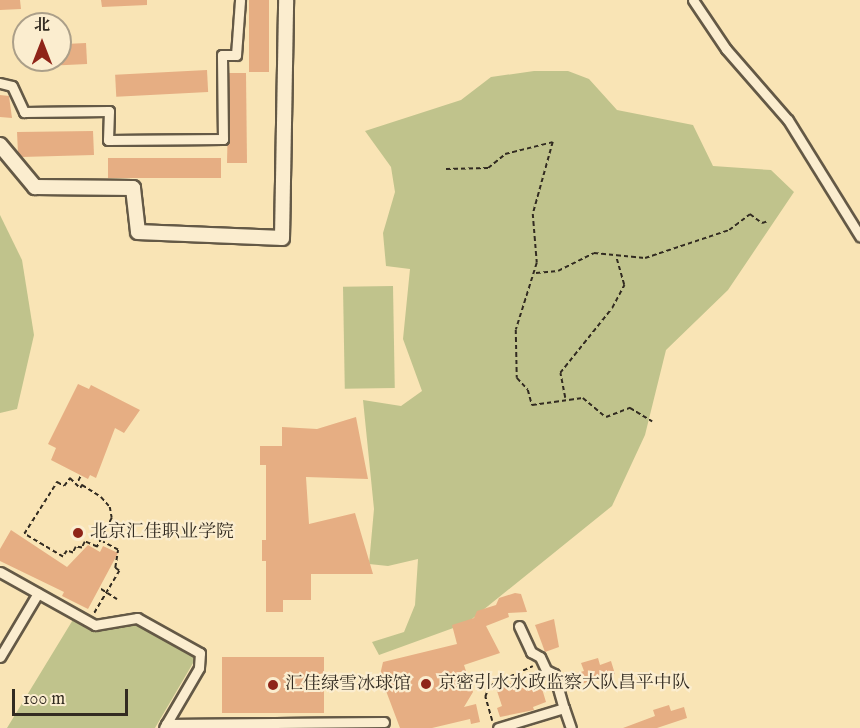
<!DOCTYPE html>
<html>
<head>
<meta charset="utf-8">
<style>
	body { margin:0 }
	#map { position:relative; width:860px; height:728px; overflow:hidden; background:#f9e4b5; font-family:"IM FELL English","Noto Serif SC",serif }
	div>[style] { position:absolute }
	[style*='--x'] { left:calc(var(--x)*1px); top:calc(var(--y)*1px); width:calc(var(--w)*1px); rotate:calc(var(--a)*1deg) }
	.green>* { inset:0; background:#c0c38c; transform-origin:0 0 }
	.building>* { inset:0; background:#e6ae83; transform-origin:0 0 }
	.path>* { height:1.5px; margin-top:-0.75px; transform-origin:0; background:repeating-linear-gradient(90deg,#322b21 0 4.5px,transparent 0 7.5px) }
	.roads { filter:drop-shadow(2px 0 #645946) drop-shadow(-2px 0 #645946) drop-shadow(0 2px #645946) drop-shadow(0 -2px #645946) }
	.street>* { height:9px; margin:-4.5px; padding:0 4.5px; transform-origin:4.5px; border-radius:4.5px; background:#fbedcf }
	.secondary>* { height:14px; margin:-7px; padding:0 7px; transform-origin:7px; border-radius:7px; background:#fbedcf }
	.dots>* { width:16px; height:16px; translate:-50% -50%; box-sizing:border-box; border:3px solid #fbedcf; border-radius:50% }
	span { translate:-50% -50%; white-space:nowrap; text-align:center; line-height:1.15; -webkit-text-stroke:4.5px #fbedcf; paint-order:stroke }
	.poi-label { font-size:18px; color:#322b21 }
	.left { translate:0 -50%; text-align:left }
	.north { position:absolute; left:12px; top:12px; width:60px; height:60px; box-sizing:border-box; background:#fbedcf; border:2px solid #ab9f89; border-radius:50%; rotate:0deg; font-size:16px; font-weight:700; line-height:24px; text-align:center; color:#322b21 }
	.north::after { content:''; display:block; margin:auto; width:21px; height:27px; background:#8f2418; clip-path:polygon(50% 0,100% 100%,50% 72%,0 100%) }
	.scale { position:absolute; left:12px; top:689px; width:116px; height:27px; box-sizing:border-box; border:3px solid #322b21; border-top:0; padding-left:8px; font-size:18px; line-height:21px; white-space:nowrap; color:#322b21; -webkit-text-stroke:4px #fbedcf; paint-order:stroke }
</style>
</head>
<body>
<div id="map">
	<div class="green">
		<i style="clip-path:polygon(534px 71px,568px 71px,589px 79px,617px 110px,693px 125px,713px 166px,771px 170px,794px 192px,728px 290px,666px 350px,645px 435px,612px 506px,467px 623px,379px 655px,372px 642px,404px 632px,415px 605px,418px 559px,388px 566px,369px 564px,374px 509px,363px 400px,401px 406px,422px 391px,403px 339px,410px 269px,386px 266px,383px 233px,395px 192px,391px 167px,365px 131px,461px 100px,491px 77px)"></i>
		<i style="clip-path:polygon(0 215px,22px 260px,34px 335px,17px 409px,0 413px)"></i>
		<i style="left:393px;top:286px;width:102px;height:50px;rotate:89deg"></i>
		<i style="clip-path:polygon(74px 618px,92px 629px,135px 625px,193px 647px,196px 658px,155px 728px,7px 728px)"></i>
	</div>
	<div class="building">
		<i style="clip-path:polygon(0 0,20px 0,21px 9px,0 10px)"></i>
		<i style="clip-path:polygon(101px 0,147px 0,147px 5px,102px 7px)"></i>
		<i style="left:249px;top:0;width:20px;height:72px"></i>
		<i style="left:86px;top:43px;width:21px;height:26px;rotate:87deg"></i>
		<i style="left:207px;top:70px;width:22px;height:92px;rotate:87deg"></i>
		<i style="clip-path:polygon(229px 73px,246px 73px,247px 163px,227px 163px)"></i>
		<i style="clip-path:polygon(0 95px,9px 96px,12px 118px,0 117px)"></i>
		<i style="clip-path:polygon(93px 131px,94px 155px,21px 157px,18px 153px,17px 132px)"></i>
		<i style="left:108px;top:158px;width:113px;height:20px"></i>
		<i style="clip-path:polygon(78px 384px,89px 389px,91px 385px,140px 410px,124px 433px,115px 428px,96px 478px,90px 475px,88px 479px,51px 460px,56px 448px,48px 444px)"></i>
		<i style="clip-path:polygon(356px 417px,368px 479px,306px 477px,309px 524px,355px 513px,373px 574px,311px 574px,311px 600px,283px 600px,283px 612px,266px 612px,266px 561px,262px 561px,262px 540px,266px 540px,266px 465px,260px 465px,260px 446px,282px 446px,282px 427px,317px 429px)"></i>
		<i style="clip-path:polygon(11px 530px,67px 567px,88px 545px,100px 552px,103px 546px,118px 553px,88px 609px,62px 596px,64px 592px,0 561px,0 549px)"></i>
		<i style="clip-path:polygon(515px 593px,521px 594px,527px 612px,508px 613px,509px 617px,486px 626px,500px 653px,464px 665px,473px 692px,464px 707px,476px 704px,480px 722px,471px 724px,470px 719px,432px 728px,400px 728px,380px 675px,383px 662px,457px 644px,452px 625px,474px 618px,477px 611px,496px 605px,499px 598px)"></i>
		<i style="clip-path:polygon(554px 619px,559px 647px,545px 652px,535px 625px)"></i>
		<i style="left:222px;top:657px;width:102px;height:56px"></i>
		<i style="clip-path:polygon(598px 658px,600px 665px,611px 661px,615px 674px,571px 687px,567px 676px,584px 671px,581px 663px)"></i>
		<i style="clip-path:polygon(518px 681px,521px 688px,540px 682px,546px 702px,533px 707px,534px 710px,500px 717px,497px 708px,502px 706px,496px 688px)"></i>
		<i style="clip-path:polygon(669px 705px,671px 711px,684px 707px,687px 718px,657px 728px,623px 728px,655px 716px,653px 710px)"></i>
	</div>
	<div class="path">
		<i style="--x:446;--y:169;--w:42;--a:-1.4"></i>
		<i style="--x:488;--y:168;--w:22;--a:-39"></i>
		<i style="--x:505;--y:154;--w:49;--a:-14"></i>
		<i style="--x:553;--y:142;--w:75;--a:105.5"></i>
		<i style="--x:533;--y:214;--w:49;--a:85.3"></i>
		<i style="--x:537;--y:263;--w:70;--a:107.4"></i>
		<i style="--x:516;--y:330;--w:48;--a:88.8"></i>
		<i style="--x:517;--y:378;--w:16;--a:47"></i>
		<i style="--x:528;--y:390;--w:16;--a:75"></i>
		<i style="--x:532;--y:405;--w:51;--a:-7.8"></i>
		<i style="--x:583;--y:398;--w:30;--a:40"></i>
		<i style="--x:606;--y:417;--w:26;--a:-21"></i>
		<i style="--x:630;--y:408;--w:26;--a:31"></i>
		<i style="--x:536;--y:273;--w:22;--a:-5"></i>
		<i style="--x:558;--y:271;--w:40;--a:-26.6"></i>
		<i style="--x:594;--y:253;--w:51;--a:5.6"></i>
		<i style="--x:645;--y:258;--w:89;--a:-18.4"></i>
		<i style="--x:729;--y:230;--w:26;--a:-37"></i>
		<i style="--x:750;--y:214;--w:15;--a:37"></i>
		<i style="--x:762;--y:223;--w:6;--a:-18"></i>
		<i style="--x:565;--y:398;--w:25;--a:-101"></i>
		<i style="--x:560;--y:373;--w:83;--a:-51.3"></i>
		<i style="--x:612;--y:308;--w:26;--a:-62"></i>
		<i style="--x:624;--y:285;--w:29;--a:-106"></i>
		<i style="--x:70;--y:478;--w:14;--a:45"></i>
		<i style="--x:80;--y:488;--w:4;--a:-56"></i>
		<i style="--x:82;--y:485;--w:22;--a:32"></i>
		<i style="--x:101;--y:497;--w:13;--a:48"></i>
		<i style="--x:110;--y:507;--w:11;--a:80"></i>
		<i style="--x:112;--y:518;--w:33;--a:117"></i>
		<i style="--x:97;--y:547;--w:13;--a:-157"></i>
		<i style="--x:85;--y:542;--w:7;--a:117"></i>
		<i style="--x:82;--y:548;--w:6;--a:-171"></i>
		<i style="--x:76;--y:547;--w:7;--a:117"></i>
		<i style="--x:73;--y:553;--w:6;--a:-162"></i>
		<i style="--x:67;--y:551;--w:7;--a:124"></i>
		<i style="--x:63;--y:557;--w:45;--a:-149.5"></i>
		<i style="--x:24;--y:534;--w:62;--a:-57.6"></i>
		<i style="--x:57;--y:482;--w:8;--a:30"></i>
		<i style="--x:64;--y:486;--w:10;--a:-53"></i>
		<i style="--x:78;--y:481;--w:7;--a:-63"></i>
		<i style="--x:101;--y:589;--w:19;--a:32"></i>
		<i style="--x:94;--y:613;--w:49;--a:-59.2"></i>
		<i style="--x:119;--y:571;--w:5;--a:-143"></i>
		<i style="--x:115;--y:568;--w:18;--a:-81"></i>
		<i style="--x:118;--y:550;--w:17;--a:-152"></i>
		<i style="--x:492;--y:721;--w:25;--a:-106"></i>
		<i style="--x:485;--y:697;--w:12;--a:-70"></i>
		<i style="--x:489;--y:686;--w:48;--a:-24.4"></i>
	</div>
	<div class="roads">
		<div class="street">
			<i style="--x:693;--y:0;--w:59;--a:56"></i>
			<i style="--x:726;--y:49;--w:94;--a:48.9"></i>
			<i style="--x:788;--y:120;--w:137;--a:58.2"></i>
			<i style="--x:0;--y:83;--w:12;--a:14"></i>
			<i style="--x:12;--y:86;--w:29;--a:65"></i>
			<i style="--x:24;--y:112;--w:85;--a:-0.7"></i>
			<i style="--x:109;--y:111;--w:29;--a:92"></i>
			<i style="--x:108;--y:140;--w:115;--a:-0.5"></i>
			<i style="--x:223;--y:139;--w:84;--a:-90.7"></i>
			<i style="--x:222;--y:55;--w:14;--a:0"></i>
			<i style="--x:236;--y:55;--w:55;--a:-85.8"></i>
			<i style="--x:0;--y:572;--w:109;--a:29.2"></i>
			<i style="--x:95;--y:625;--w:43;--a:-9.5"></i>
			<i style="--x:137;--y:618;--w:72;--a:29.1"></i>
			<i style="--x:200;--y:653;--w:15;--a:94"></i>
			<i style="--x:199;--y:668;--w:69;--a:120.3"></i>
			<i style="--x:519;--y:626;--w:29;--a:65"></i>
			<i style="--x:531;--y:652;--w:10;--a:29"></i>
			<i style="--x:540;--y:657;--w:14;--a:65"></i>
			<i style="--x:546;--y:670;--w:9;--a:27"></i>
			<i style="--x:554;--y:674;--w:35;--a:74"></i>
			<i style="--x:0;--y:657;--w:74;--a:-59.3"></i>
			<i style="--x:166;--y:724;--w:218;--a:-0.5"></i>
			<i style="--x:498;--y:728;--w:69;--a:-16.9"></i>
			<i style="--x:564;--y:708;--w:21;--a:71"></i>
		</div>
		<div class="secondary">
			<i style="--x:0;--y:145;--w:55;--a:50.2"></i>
			<i style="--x:35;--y:187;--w:98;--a:0.6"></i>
			<i style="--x:133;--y:188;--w:44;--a:83.5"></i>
			<i style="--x:138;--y:232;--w:144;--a:2.4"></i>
			<i style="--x:282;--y:238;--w:238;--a:-89"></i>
		</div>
	</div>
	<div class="dots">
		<i style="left:78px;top:533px;background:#8f2418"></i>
		<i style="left:426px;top:684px;background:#8f2418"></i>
		<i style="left:273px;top:685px;background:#8f2418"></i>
	</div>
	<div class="poi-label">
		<span class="left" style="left:90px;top:533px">北京汇佳职业学院</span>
		<span class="left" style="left:438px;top:684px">京密引水水政监察大队昌平中队</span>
		<span class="left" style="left:285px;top:685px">汇佳绿雪冰球馆</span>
	</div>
	<div class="north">北</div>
	<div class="scale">100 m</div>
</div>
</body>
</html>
